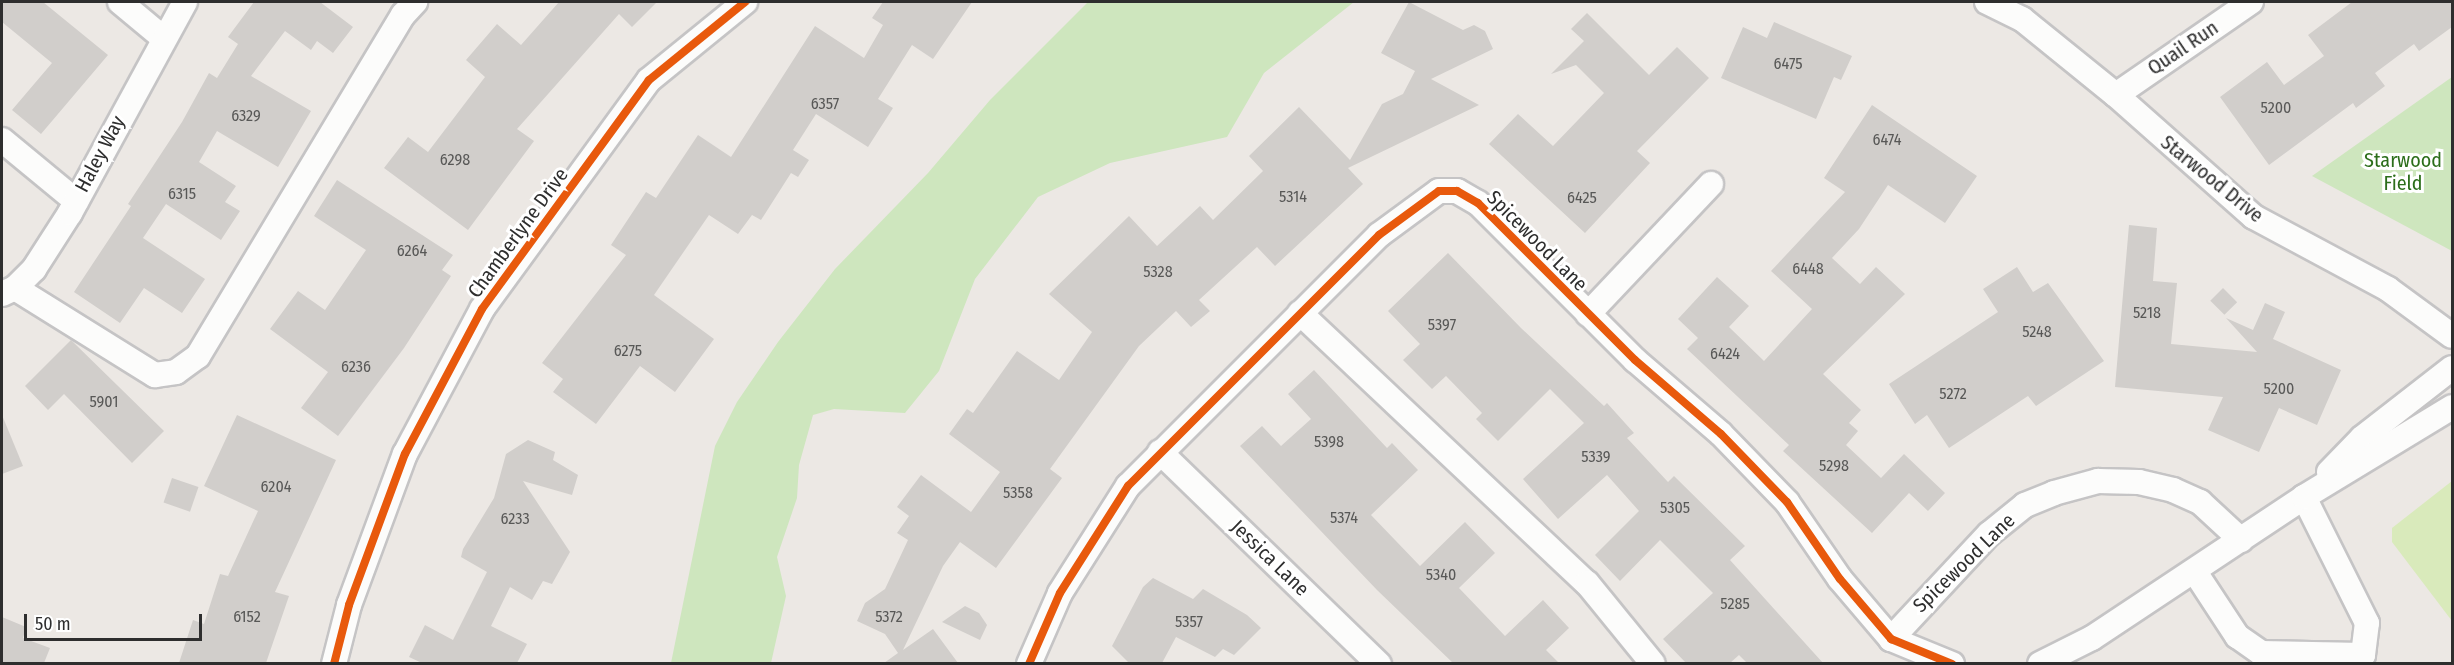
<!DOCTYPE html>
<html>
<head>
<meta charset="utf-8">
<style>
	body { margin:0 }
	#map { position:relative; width:2454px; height:665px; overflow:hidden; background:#ece8e4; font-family:"Fira Sans Condensed",sans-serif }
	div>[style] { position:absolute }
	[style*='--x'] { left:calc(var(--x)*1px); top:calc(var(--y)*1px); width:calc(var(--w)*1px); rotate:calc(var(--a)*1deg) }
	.green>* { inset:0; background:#cee6be }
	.pitch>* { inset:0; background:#d9eabb }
	.building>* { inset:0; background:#d1cecb; transform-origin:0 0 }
	.roads { filter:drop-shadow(2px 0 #c5c4c5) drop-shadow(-2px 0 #c5c4c5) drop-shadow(0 2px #c5c4c5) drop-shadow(0 -2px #c5c4c5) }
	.minor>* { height:24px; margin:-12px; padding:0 12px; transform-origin:12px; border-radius:12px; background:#fcfcfb }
	.cycleway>* { height:8px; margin:-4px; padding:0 4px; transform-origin:4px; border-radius:4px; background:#e8590c }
	span { translate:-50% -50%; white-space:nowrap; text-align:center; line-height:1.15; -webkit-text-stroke:6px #fff; paint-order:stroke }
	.number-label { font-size:16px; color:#585857 }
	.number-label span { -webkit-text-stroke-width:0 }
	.street-label { font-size:20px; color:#2e2e2e }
	.park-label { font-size:20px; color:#2c6e1b }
	.frame { position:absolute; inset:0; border:3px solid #2e2e2e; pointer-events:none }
	.scale { position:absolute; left:24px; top:614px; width:178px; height:27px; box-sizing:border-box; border:3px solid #2e2e2e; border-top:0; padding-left:8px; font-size:18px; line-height:21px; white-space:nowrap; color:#2e2e2e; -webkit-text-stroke:4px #fff; paint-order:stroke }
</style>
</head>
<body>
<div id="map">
	<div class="green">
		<i style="clip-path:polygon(1088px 2px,1354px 2px,1264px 73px,1227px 137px,1110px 163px,1038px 197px,975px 279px,939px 371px,905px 413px,834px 409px,813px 415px,799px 465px,797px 498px,777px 557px,786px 596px,771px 663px,671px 663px,715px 446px,737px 402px,778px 342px,835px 269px,928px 173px,990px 100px)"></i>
		<i style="clip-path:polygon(2452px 77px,2452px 251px,2312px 176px)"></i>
	</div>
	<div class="pitch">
		<i style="clip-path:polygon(2452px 481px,2452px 621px,2392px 542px,2392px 528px)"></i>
	</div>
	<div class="building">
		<i style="clip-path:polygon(2px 2px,43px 2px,108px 55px,41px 134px,12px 110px,52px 63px,2px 22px)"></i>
		<i style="clip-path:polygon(254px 2px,320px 2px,353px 27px,333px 53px,317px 41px,311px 50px,285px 31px,251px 76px,311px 111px,278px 167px,217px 131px,199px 162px,236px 186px,225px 202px,240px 211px,221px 240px,166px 204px,143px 238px,205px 279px,182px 313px,144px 288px,120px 323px,74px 292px,131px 206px,128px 204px,182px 122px,209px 73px,217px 78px,238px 44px,228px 37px)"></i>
		<i style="clip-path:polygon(559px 2px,657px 2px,632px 27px,619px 14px,517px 129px,534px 141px,468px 230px,384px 168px,408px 137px,428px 152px,485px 77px,466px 60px,497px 24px,521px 45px)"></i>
		<i style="clip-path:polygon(883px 2px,972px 2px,933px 59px,912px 45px,878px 99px,893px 108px,868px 147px,816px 114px,793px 150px,809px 160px,798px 177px,791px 173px,761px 220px,752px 215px,738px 234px,709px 215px,654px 295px,714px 339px,675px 392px,640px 366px,596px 424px,553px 392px,563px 379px,542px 363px,626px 255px,611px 245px,646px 192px,656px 198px,698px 135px,731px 157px,815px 26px,864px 58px,883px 25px,872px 18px)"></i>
		<i style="clip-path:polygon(1409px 2px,1463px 30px,1474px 25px,1485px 31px,1493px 49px,1431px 79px,1479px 105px,1348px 168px,1363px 184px,1275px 266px,1257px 247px,1199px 300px,1210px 311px,1191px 327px,1176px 311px,1139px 346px,1050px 469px,1062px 478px,996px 568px,960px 542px,943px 566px,903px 650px,933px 629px,958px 663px,884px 663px,898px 653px,885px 634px,857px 621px,865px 603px,885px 589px,908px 540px,897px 533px,909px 516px,897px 507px,921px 475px,971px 512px,1000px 472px,949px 434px,967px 409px,973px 413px,1017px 351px,1059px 380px,1092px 332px,1049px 294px,1129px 216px,1157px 246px,1200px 206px,1213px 220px,1263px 171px,1249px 156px,1299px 107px,1350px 160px,1382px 104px,1403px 94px,1415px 71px,1381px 53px)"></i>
		<i style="clip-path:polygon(2352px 2px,2452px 2px,2452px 27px,2419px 51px,2414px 44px,2375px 73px,2385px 86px,2356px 108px,2353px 103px,2269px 165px,2220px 97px,2267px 62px,2284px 85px,2324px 56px,2308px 35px)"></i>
		<i style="clip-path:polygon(1587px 13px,1649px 75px,1677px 47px,1709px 78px,1637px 151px,1650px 163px,1585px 233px,1489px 144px,1518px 114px,1553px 146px,1604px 93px,1576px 65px,1551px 74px,1584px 41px,1571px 29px)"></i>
		<i style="clip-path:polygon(1774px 22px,1852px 56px,1841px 80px,1834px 77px,1816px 119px,1721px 78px,1743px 27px,1767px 38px)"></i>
		<i style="clip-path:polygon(1872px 105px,1977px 176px,1945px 223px,1888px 185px,1859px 229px,1832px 258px,1860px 284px,1876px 267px,1905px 294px,1823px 374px,1861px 410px,1849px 423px,1858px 431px,1846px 445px,1881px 478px,1904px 454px,1945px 493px,1928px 511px,1909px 493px,1872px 533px,1783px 451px,1789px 445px,1687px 349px,1698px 338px,1678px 319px,1717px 277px,1749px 306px,1729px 327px,1764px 361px,1812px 309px,1771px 271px,1845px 192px,1824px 178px)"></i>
		<i style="clip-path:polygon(337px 180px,453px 255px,442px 270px,451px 276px,404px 348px,338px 436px,301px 408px,328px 372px,270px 329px,298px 291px,325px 310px,366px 250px,314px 216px)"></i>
		<i style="clip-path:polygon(2129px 225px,2157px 228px,2153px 281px,2177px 283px,2171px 344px,2257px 352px,2226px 318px,2253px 330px,2265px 303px,2285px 312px,2273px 339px,2341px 370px,2317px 425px,2279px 408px,2259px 452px,2208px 430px,2223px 397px,2115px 387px)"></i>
		<i style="clip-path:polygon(1448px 253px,1521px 328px,1604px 406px,1607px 403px,1634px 433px,1627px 438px,1668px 482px,1674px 476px,1745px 546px,1730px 560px,1823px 663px,1747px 663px,1739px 655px,1730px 663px,1686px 663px,1663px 639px,1713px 593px,1660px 540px,1620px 581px,1595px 555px,1639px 511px,1607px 475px,1558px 519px,1523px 479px,1584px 423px,1550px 389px,1498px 441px,1476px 419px,1482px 413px,1446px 376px,1432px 389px,1403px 360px,1420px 344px,1388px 311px)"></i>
		<i style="clip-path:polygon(2017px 267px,2033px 292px,2048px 283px,2104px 361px,2036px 406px,2028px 396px,1949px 448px,1927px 415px,1915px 424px,1889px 384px,1998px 312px,1983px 289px)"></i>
		<i style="left:2223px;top:288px;width:20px;height:18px;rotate:45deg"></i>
		<i style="clip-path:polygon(71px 340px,164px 431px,132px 463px,64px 394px,48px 410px,25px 386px)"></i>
		<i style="clip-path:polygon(1314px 370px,1387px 448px,1392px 443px,1418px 470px,1371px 515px,1420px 566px,1465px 522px,1495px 553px,1459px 588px,1505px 636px,1543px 600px,1569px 628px,1546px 650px,1559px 663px,1453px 663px,1377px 590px,1240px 446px,1262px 426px,1281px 446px,1311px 419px,1288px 394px)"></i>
		<i style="clip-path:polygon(2px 415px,23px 466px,2px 474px)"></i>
		<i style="clip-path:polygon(237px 415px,336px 460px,275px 592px,289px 596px,266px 663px,179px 663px,193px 620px,204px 624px,220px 574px,228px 576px,258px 511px,204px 486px)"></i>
		<i style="clip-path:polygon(528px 440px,555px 452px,553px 460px,578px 475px,572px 495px,523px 481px,570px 552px,552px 584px,543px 581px,532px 600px,510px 587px,491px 626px,527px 644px,517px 663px,422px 663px,409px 657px,425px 625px,453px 640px,487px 572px,461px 557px,463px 549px,494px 498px,506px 454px)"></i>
		<i style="left:172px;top:478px;width:28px;height:26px;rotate:19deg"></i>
		<i style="clip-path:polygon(1153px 578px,1193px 599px,1203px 589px,1247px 615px,1261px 628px,1234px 655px,1223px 649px,1215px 657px,1176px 637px,1162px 663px,1129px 663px,1112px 646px,1143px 587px)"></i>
		<i style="clip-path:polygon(965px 606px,979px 613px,987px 625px,980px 640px,942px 622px)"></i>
		<i style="clip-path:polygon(2px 617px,26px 627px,23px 638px,50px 648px,44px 663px,2px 663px)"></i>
	</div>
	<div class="roads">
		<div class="minor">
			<i style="--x:120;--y:2;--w:55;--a:39.8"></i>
			<i style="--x:1987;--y:2;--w:39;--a:26"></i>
			<i style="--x:2022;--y:19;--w:121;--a:39"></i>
			<i style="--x:2116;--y:95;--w:184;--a:41.5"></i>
			<i style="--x:2254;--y:217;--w:152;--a:28.2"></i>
			<i style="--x:2388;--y:289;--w:79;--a:36.3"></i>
			<i style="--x:2116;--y:95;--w:164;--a:-34.6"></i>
			<i style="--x:2;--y:140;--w:96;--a:39.5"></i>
			<i style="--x:15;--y:288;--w:165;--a:31.9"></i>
			<i style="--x:155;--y:375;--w:21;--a:-8"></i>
			<i style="--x:176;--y:372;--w:27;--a:-36"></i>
			<i style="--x:198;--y:356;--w:398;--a:-59"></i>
			<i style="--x:403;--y:15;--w:18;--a:-47"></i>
			<i style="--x:2;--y:294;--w:14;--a:-25"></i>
			<i style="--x:15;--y:288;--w:27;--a:-45"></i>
			<i style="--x:34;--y:269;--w:67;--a:-57.3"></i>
			<i style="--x:70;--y:213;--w:240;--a:-61.4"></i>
			<i style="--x:1300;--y:313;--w:394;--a:43.3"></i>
			<i style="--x:1587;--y:583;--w:104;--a:50.8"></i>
			<i style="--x:1588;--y:314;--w:179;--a:-46.6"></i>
			<i style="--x:1160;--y:452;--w:305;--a:44.1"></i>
			<i style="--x:2329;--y:472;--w:47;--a:-45.9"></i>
			<i style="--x:2362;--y:438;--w:114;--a:-37.9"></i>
			<i style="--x:2195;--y:572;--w:77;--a:56.7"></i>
			<i style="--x:2237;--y:636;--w:29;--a:35"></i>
			<i style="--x:2261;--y:653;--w:102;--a:1.1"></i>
			<i style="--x:2363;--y:655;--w:32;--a:-83"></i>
			<i style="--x:2367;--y:623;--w:141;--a:-116.6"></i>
			<i style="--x:1891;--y:639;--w:144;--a:-47"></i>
			<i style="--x:1989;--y:534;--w:46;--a:-38.9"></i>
			<i style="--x:2025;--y:505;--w:31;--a:-22"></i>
			<i style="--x:2054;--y:493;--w:46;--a:-15.3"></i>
			<i style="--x:2098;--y:481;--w:41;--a:1.4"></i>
			<i style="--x:2139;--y:482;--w:35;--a:13"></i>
			<i style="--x:2173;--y:490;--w:30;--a:24"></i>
			<i style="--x:2200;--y:502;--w:56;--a:42.8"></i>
			<i style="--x:334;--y:664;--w:61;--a:-75.7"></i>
			<i style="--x:349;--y:605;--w:161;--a:-69.7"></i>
			<i style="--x:405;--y:454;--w:164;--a:-62"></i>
			<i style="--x:482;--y:309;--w:283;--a:-53.9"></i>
			<i style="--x:649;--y:80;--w:124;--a:-39.1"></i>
			<i style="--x:1029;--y:664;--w:77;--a:-66.4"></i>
			<i style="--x:1060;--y:593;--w:127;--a:-57.6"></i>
			<i style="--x:1128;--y:486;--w:355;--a:-45"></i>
			<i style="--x:1379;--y:235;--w:74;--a:-36.3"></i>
			<i style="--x:1439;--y:191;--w:18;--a:0"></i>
			<i style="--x:1457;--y:191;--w:24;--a:30"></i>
			<i style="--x:1478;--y:203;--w:222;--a:45"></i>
			<i style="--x:1635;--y:360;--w:113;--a:40.7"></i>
			<i style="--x:1721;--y:434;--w:95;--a:45.9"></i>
			<i style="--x:1787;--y:502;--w:93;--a:55.5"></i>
			<i style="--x:1840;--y:579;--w:79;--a:49.6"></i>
			<i style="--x:1891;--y:639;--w:66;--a:22.3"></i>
			<i style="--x:2040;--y:664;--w:58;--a:-26.6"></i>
			<i style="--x:2092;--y:638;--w:255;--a:-33.6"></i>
			<i style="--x:2304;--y:497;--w:173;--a:-31.3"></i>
		</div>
	</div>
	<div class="cycleway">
		<i style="--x:334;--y:664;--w:61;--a:-75.7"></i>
		<i style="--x:349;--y:605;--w:161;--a:-69.7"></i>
		<i style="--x:405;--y:454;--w:164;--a:-62"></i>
		<i style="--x:482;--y:309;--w:283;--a:-53.9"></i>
		<i style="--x:649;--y:80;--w:124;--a:-39.1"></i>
		<i style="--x:1029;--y:664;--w:77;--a:-66.4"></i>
		<i style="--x:1060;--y:593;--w:127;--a:-57.6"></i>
		<i style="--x:1128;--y:486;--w:355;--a:-45"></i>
		<i style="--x:1379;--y:235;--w:74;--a:-36.3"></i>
		<i style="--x:1439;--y:191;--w:18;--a:0"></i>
		<i style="--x:1457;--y:191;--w:24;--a:30"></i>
		<i style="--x:1478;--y:203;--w:222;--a:45"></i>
		<i style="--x:1635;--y:360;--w:113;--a:40.7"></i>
		<i style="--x:1721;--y:434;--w:95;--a:45.9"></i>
		<i style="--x:1787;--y:502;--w:93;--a:55.5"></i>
		<i style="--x:1840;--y:579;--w:79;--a:49.6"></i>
		<i style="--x:1891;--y:639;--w:66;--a:22.3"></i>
	</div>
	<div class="number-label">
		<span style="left:1788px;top:64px">6475</span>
		<span style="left:825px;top:104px">6357</span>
		<span style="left:2276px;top:108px">5200</span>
		<span style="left:246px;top:116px">6329</span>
		<span style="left:1887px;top:140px">6474</span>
		<span style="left:455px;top:160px">6298</span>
		<span style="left:182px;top:194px">6315</span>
		<span style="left:1293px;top:197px">5314</span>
		<span style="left:1582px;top:198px">6425</span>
		<span style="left:412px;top:251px">6264</span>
		<span style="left:1808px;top:269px">6448</span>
		<span style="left:1158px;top:272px">5328</span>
		<span style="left:2147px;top:313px">5218</span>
		<span style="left:1442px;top:325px">5397</span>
		<span style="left:2037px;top:332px">5248</span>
		<span style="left:628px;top:351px">6275</span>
		<span style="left:1725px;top:354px">6424</span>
		<span style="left:356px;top:367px">6236</span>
		<span style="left:2279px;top:389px">5200</span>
		<span style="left:1953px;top:394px">5272</span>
		<span style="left:104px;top:402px">5901</span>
		<span style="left:1329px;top:442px">5398</span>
		<span style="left:1596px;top:457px">5339</span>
		<span style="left:1834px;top:466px">5298</span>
		<span style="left:276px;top:487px">6204</span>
		<span style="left:1018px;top:493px">5358</span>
		<span style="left:1675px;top:508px">5305</span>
		<span style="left:1344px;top:518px">5374</span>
		<span style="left:515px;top:519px">6233</span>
		<span style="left:1441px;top:575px">5340</span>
		<span style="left:1735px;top:604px">5285</span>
		<span style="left:247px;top:617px">6152</span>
		<span style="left:889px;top:617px">5372</span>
		<span style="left:1189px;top:622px">5357</span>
	</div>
	<div class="street-label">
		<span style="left:2183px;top:48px;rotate:-34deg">Quail Run</span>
		<span style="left:100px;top:154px;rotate:-62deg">Haley Way</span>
		<span style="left:2212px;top:179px;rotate:39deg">Starwood Drive</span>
		<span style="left:518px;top:233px;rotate:-54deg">Chamberlyne Drive</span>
		<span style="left:1537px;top:241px;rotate:45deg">Spicewood Lane</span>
		<span style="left:1270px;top:558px;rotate:44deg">Jessica Lane</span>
		<span style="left:1964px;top:563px;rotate:-44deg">Spicewood Lane</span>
	</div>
	<div class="park-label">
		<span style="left:2403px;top:172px">Starwood<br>Field</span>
	</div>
	<div class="frame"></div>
	<div class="scale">50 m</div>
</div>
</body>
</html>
